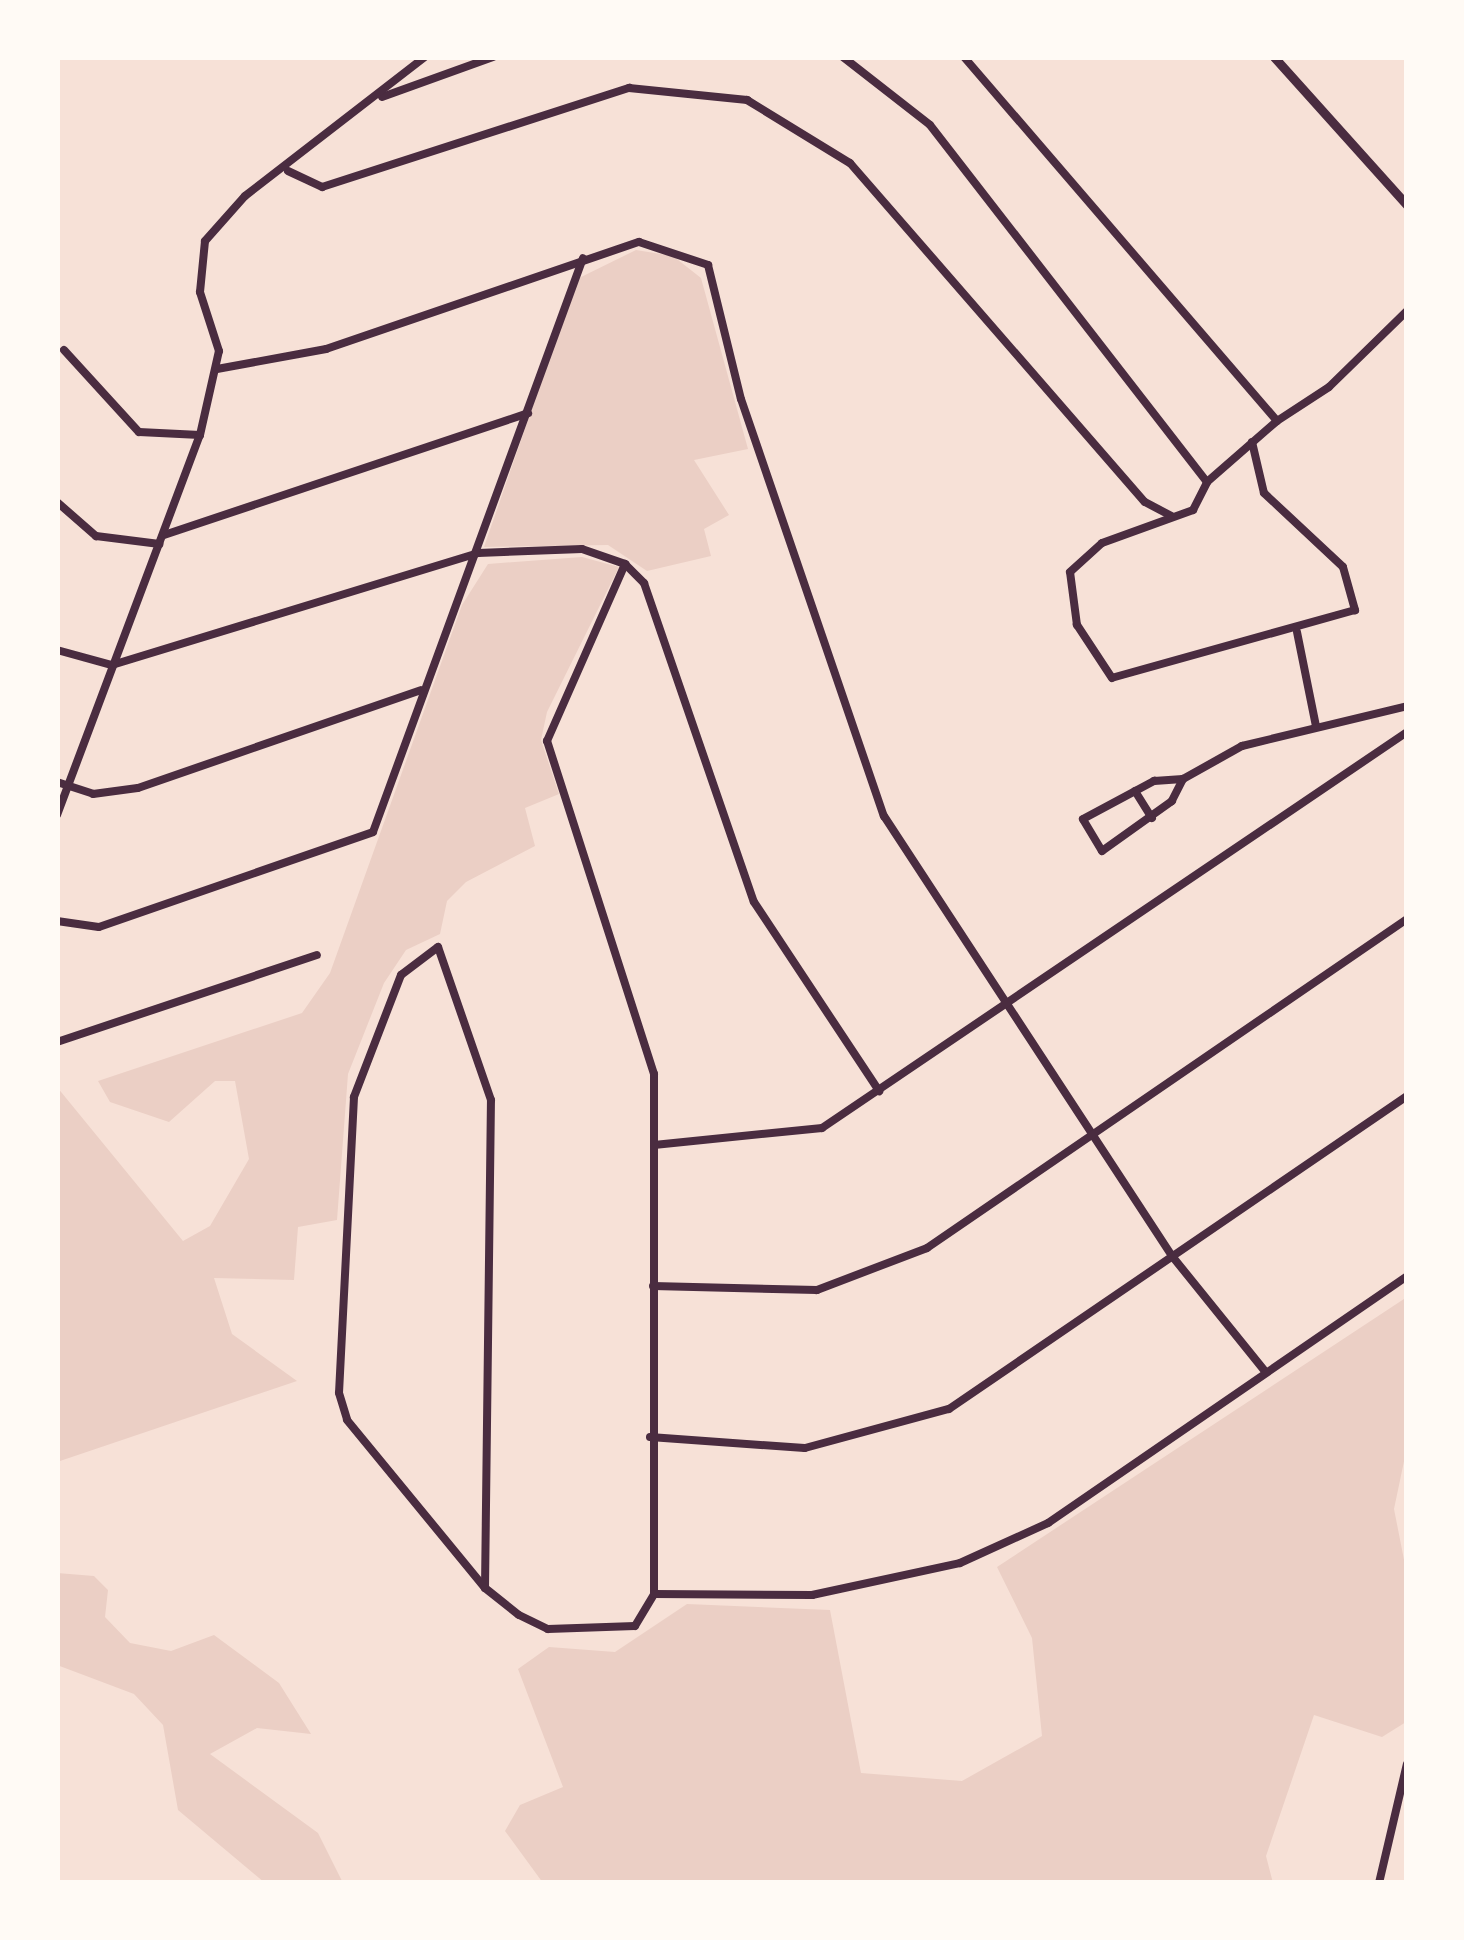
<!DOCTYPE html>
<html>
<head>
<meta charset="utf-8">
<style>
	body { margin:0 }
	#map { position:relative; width:1464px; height:1940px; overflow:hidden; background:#f7e1d7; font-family:Commissioner,sans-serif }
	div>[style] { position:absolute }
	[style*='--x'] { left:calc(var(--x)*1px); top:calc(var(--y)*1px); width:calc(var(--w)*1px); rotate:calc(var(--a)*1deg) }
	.green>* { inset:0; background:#ebcfc5 }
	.minor>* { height:8px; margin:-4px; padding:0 4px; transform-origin:4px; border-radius:4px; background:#4a2c40 }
	.secondary>* { height:9px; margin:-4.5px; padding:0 4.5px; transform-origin:4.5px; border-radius:4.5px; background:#4a2c40 }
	span { translate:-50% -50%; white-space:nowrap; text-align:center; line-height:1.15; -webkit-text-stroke:9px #fffaf5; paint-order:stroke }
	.frame { position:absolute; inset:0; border:60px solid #fffaf5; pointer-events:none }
</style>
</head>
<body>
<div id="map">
	<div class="green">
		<i style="clip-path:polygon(636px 250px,673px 256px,701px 278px,748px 449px,694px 460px,729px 515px,704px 529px,711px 556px,647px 571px,608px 545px,484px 547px,577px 279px)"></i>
		<i style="clip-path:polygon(582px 557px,619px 567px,547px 712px,541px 740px,559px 794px,525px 808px,535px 846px,466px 882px,447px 901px,440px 934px,406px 950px,384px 983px,348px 1074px,337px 1220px,298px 1227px,294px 1280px,214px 1278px,232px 1334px,297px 1381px,57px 1462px,57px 1087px,183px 1241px,210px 1226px,249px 1159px,235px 1081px,215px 1081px,169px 1122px,110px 1102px,98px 1081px,302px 1013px,330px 973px,462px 605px,488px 564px)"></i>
		<i style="clip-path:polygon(1407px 1297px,1407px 1447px,1394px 1509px,1407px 1575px,1406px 1722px,1382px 1737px,1314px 1715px,1266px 1856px,1273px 1883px,543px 1883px,505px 1831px,520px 1805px,563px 1787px,518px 1669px,549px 1647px,615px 1652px,687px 1604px,830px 1610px,861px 1773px,962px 1781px,1042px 1736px,1032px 1638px,997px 1567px)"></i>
		<i style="clip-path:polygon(57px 1573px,94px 1576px,108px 1590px,105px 1617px,130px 1643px,171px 1651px,214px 1635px,279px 1683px,311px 1734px,257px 1728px,210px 1754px,318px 1833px,343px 1883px,265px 1883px,178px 1810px,163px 1725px,134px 1694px,57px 1665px)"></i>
	</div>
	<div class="minor">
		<i style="--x:843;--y:57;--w:110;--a:38"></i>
		<i style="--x:930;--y:125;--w:452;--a:52.2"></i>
		<i style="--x:964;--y:57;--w:480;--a:49.3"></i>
		<i style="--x:382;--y:97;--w:118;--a:-19.8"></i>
		<i style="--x:288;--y:171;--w:38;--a:25"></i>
		<i style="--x:322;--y:187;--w:323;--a:-17.9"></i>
		<i style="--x:629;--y:88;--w:119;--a:5.8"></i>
		<i style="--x:747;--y:100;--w:121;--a:31.5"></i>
		<i style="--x:850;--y:163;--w:449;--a:49"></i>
		<i style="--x:1145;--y:502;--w:30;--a:28"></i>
		<i style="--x:64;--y:350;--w:111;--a:47.6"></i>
		<i style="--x:139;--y:432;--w:61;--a:2.8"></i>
		<i style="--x:217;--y:369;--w:111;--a:-10.4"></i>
		<i style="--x:326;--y:349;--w:331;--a:-18.9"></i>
		<i style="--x:639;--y:242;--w:73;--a:18.4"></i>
		<i style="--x:708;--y:265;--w:138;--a:76.2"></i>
		<i style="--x:741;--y:399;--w:441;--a:71.1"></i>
		<i style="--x:884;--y:816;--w:526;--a:56.79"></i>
		<i style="--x:1172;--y:1256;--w:146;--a:51.1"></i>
		<i style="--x:1252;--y:442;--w:52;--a:76.8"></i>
		<i style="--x:1264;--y:493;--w:108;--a:43.1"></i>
		<i style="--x:1343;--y:567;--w:45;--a:74.4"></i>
		<i style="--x:1355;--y:610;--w:252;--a:164.4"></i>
		<i style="--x:1112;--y:678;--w:64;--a:-123.4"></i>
		<i style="--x:1077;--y:625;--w:53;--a:-97.5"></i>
		<i style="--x:1070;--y:572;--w:43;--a:-42.2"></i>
		<i style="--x:1102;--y:543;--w:97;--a:-19.9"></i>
		<i style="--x:1193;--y:510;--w:31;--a:-63"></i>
		<i style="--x:1207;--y:482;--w:93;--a:-41.1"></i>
		<i style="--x:1277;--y:421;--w:62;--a:-33.2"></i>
		<i style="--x:1329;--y:387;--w:109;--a:-44.3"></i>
		<i style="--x:57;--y:502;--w:52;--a:41.1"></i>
		<i style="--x:96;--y:536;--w:64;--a:7.1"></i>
		<i style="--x:164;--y:535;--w:384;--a:-18.5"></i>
		<i style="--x:1297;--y:632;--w:96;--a:78.6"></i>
		<i style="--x:57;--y:650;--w:57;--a:15.3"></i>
		<i style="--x:112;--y:665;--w:383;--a:-17"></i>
		<i style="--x:478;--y:553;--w:104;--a:-2.2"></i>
		<i style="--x:582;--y:549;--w:46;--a:19.2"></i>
		<i style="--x:625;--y:564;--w:27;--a:45"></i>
		<i style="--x:644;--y:583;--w:337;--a:71"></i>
		<i style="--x:754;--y:902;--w:227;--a:56.5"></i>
		<i style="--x:1183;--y:779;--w:25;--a:117"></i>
		<i style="--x:1172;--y:801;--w:86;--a:144.5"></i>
		<i style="--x:1102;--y:851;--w:37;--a:-121"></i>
		<i style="--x:1083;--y:819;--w:81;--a:-28.2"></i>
		<i style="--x:1154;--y:781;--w:29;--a:-4"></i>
		<i style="--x:1183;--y:779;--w:68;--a:-29.2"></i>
		<i style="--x:1242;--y:746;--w:170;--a:-13.6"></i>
		<i style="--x:57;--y:782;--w:38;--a:18"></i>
		<i style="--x:93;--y:794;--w:45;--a:-7.6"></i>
		<i style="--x:138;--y:788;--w:299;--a:-19.1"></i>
		<i style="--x:1135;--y:791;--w:32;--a:58"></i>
		<i style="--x:57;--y:815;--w:406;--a:-69.4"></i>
		<i style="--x:200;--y:435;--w:86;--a:-77.3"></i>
		<i style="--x:219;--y:351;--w:62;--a:-107.9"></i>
		<i style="--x:200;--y:292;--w:51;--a:-84.4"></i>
		<i style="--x:205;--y:241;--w:60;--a:-48.4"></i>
		<i style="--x:245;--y:196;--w:227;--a:-37.7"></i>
		<i style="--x:57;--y:921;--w:42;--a:8.1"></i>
		<i style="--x:99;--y:927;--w:290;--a:-19.1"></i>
		<i style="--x:373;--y:832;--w:611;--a:-69.9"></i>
		<i style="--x:57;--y:1042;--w:274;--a:-18.5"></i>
		<i style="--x:654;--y:1145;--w:169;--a:-5.8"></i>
		<i style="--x:822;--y:1128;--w:706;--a:-34.09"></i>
		<i style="--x:653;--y:1286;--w:164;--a:1.4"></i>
		<i style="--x:817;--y:1290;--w:118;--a:-20.9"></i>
		<i style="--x:927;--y:1248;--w:582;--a:-34.43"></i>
		<i style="--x:650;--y:1437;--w:155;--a:4.1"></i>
		<i style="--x:805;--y:1448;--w:149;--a:-15.2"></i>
		<i style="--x:949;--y:1409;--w:555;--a:-34.35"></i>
		<i style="--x:485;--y:1588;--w:488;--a:-89.3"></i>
		<i style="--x:491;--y:1100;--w:162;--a:-109.1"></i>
		<i style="--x:438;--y:947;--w:46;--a:142.9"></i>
		<i style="--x:401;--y:975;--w:131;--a:111.1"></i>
		<i style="--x:354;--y:1097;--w:296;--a:92.9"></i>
		<i style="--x:339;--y:1393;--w:28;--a:73"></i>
		<i style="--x:347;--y:1420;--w:217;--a:50.6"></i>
		<i style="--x:485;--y:1588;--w:43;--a:38.5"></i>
		<i style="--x:519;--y:1615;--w:32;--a:26"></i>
		<i style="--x:548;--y:1629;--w:87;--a:-2"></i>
		<i style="--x:635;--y:1626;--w:37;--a:-59"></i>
		<i style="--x:654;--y:1594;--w:520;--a:-90"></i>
		<i style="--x:654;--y:1074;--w:350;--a:-107.8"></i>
		<i style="--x:547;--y:741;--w:193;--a:-66.2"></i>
		<i style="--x:654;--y:1594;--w:158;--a:0.4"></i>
		<i style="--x:812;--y:1595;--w:151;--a:-12.2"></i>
		<i style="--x:960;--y:1563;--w:97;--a:-24.4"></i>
		<i style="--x:1048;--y:1523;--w:436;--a:-34.5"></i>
		<i style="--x:1379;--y:1883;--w:122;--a:-76.8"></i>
	</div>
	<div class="secondary">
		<i style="--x:1274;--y:57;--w:199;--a:48.1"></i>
	</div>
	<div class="frame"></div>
</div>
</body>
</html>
